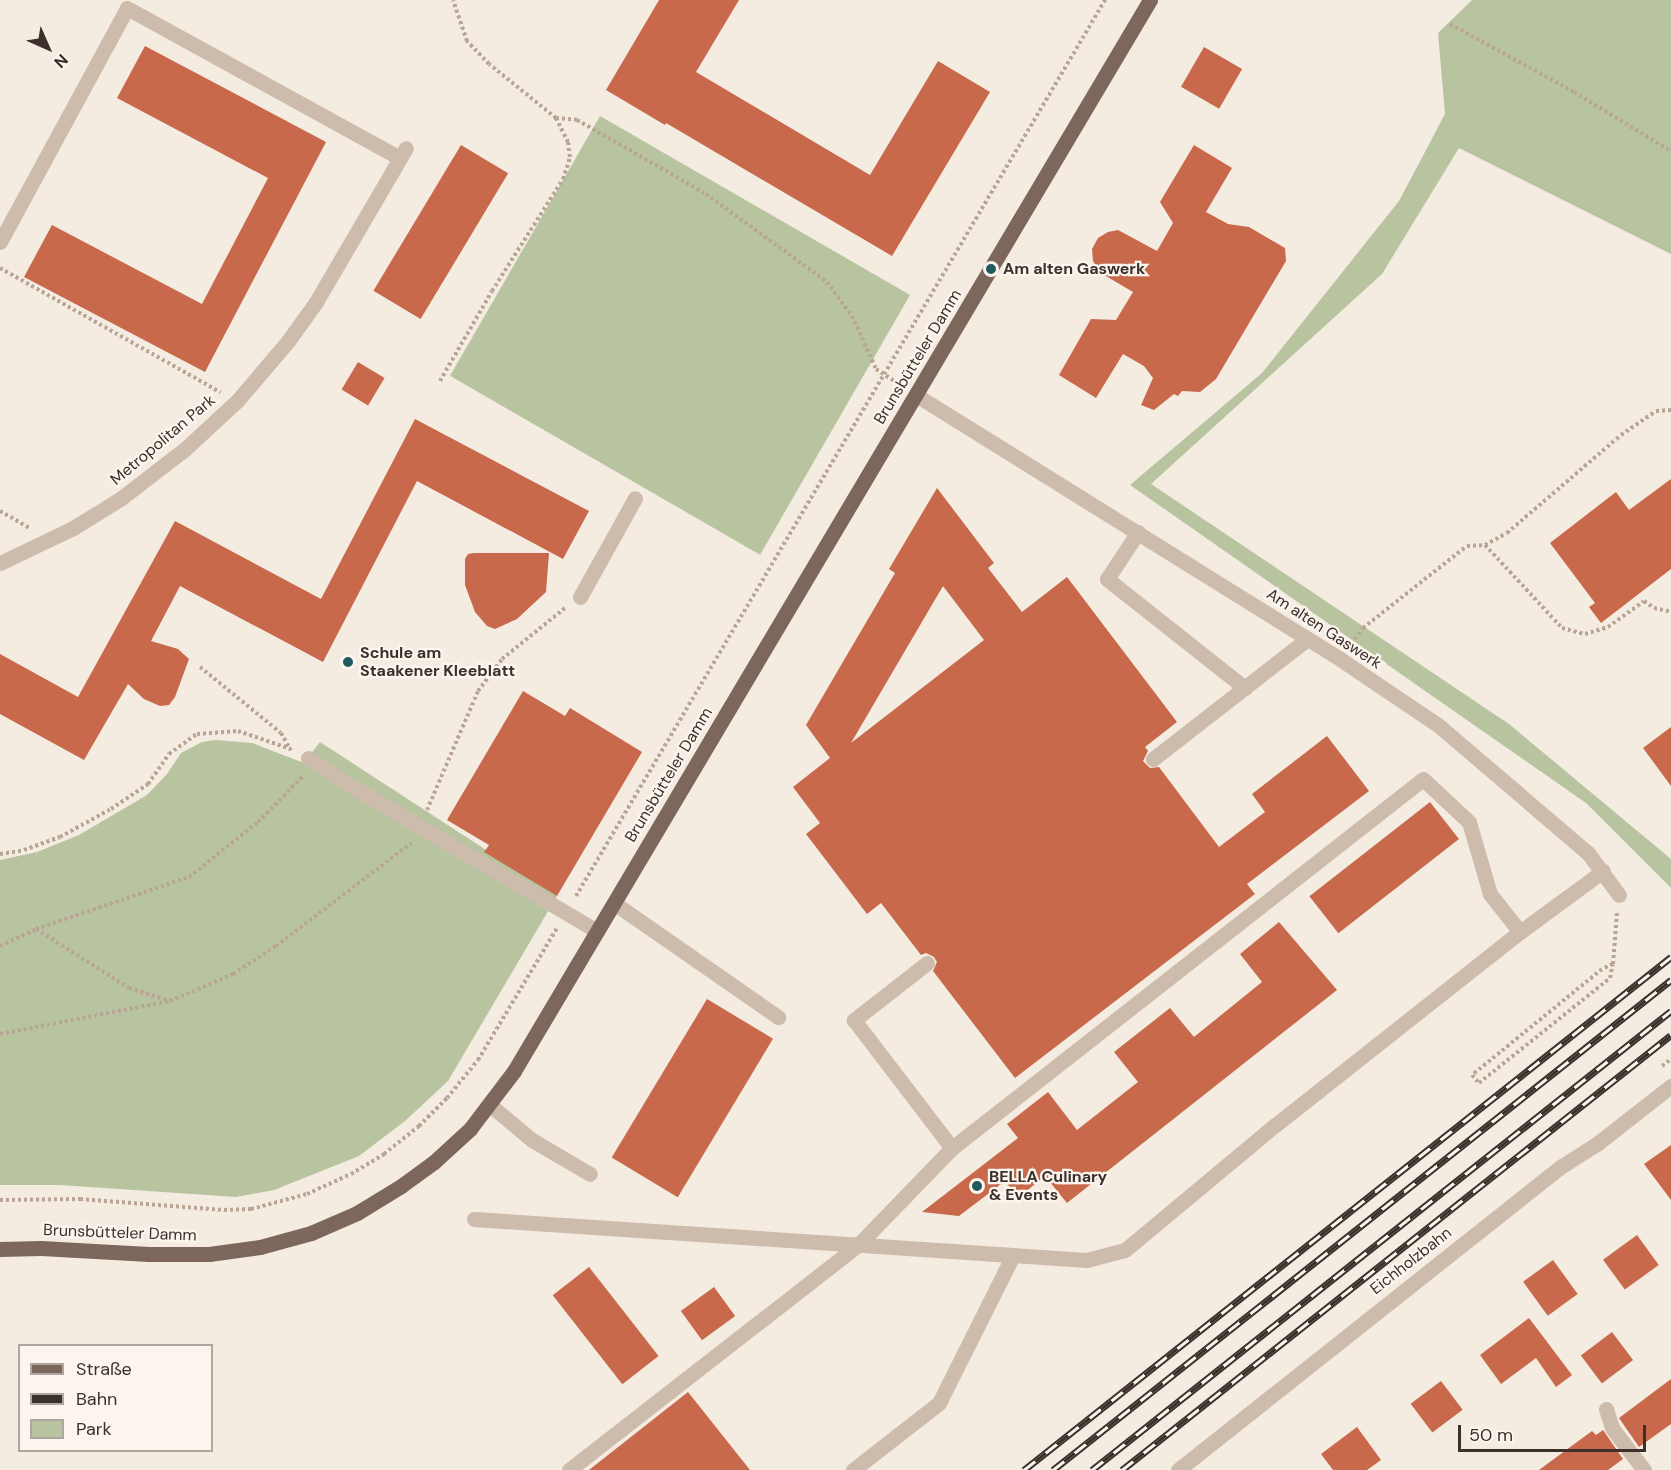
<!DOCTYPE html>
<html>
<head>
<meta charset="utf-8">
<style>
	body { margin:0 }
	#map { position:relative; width:1671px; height:1470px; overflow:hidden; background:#f4ebe1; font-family:"DM Sans",sans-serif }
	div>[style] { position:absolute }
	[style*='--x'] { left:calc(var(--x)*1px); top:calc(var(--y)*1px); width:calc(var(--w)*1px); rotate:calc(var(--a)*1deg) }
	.green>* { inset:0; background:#b8c4a0; transform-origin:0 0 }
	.building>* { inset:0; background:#c8694b; transform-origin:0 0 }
	.path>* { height:4px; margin-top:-2px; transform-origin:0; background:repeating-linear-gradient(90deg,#b9a596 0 3px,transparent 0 6px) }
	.minor>* { height:15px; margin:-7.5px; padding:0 7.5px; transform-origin:7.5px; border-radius:7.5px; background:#cdbbac }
	.major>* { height:15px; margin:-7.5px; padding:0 7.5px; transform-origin:7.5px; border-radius:7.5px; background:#7d675c }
	.rail>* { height:7px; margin-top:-3.5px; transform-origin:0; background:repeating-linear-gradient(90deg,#fbf5ee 0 14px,#3b302b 0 28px); box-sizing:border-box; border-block:2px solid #3b302b }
	.dots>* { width:16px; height:16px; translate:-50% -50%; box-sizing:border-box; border:3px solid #fbf5ee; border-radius:50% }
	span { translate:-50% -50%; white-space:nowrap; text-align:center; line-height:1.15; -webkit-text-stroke:4.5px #fbf5ee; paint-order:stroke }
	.poi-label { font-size:16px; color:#3b302b; font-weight:700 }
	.left { translate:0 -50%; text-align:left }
	.street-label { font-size:16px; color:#3b302b }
	.legend { position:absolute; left:18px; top:1344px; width:195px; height:108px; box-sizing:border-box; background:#fbf5ee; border:2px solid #aea6a0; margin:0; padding:8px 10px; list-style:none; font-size:18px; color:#3b302b }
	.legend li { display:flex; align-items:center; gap:12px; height:30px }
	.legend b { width:30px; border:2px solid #aea6a0 }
	.north { position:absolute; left:18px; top:18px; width:60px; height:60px; -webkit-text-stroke:4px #fbf5ee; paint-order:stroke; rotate:135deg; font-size:16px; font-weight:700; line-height:24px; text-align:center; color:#3b302b }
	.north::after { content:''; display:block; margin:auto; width:21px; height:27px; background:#3b302b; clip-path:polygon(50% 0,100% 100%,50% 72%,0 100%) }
	.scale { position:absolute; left:1458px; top:1425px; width:188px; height:27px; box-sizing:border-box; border:3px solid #3b302b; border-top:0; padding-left:8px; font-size:18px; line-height:21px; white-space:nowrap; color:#3b302b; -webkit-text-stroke:4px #fbf5ee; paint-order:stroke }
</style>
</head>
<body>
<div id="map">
	<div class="green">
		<i style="clip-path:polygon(1472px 0,1671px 0,1671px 254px,1459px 148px,1382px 274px,1151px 484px,1509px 724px,1671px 859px,1671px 888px,1586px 803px,1130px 485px,1262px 373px,1399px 201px,1445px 114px,1438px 33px)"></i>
		<i style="left:600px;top:116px;width:358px;height:300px;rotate:30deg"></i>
		<i style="clip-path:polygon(216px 740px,252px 743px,304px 763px,320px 742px,557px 896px,448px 1081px,405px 1121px,359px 1156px,274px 1190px,236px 1197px,60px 1185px,0 1185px,0 860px,37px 852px,79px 835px,147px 795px,167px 774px,181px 753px,202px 742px)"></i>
	</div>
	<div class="building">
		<i style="clip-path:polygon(659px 0,739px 0,696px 72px,870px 175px,938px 61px,990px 92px,892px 256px,666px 123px,665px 125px,606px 90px)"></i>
		<i style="clip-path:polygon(145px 46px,326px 142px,205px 372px,24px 277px,52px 225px,202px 304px,268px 178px,117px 98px)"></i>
		<i style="left:1204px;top:47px;width:44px;height:46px;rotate:30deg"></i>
		<i style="left:461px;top:145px;width:55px;height:170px;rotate:31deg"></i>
		<i style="clip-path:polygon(1194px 145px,1232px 168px,1206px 212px,1228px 224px,1249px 227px,1285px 248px,1286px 261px,1216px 379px,1200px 392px,1182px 391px,1178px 396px,1174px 394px,1154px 410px,1141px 405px,1153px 378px,1144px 366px,1123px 354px,1096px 398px,1059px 375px,1091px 319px,1116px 320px,1133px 292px,1099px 272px,1093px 261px,1092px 249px,1098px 238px,1108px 232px,1118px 230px,1157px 251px,1173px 223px,1160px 202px)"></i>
		<i style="left:358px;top:362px;width:31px;height:32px;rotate:31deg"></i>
		<i style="clip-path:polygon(415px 419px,589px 511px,563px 559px,417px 481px,323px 662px,180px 586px,151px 641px,178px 649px,189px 659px,175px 697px,169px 705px,160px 706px,144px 699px,128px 684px,84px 760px,0 714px,0 654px,78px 697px,175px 521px,321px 599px)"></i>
		<i style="clip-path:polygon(1671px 479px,1671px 569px,1601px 623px,1589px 607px,1595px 603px,1550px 543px,1616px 492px,1629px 510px)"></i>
		<i style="clip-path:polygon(evenodd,937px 488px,994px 563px,988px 568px,1022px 612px,1067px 577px,1177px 722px,1145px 747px,1148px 751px,1143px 761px,1150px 768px,1159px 767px,1219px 847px,1265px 812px,1252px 794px,1327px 736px,1369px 791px,1247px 884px,1255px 894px,1015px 1078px,933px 971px,937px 962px,934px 957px,926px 953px,921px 955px,881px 903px,867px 914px,806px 834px,820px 823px,793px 787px,830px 758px,806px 725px,895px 573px,889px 569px,937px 488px,943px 586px,984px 640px,851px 743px,943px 586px)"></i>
		<i style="clip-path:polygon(474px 553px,549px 553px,546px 592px,517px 619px,495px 629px,487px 626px,475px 612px,465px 585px,465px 559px,468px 554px)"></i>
		<i style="clip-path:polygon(523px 691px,565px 716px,570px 708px,642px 752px,557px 896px,484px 852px,489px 845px,447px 820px)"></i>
		<i style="clip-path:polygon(1671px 727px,1671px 786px,1643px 748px)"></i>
		<i style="left:1430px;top:802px;width:47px;height:153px;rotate:52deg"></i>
		<i style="clip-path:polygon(1279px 922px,1337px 990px,1067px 1203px,1045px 1176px,1018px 1198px,1005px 1181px,959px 1216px,922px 1212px,1018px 1138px,1007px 1124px,1048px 1092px,1077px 1130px,1138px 1082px,1114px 1052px,1170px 1008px,1194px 1037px,1262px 982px,1240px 954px)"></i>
		<i style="left:707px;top:999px;width:77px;height:185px;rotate:31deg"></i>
		<i style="clip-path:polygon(1671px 1145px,1671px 1200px,1644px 1164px)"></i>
		<i style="left:1637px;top:1235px;width:37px;height:42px;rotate:54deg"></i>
		<i style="left:1553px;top:1260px;width:42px;height:37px;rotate:54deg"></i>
		<i style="left:589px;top:1267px;width:113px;height:46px;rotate:52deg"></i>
		<i style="left:714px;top:1287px;width:36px;height:41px;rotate:54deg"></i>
		<i style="clip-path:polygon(1529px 1318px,1572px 1375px,1556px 1387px,1536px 1358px,1501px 1384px,1480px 1355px)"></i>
		<i style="left:1612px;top:1332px;width:35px;height:39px;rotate:53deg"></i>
		<i style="clip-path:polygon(1671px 1379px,1671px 1424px,1639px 1447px,1619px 1418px)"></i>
		<i style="left:1441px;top:1381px;width:36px;height:38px;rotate:53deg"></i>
		<i style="clip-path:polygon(688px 1392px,750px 1470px,589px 1470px)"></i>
		<i style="clip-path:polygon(1357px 1427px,1381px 1460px,1367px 1470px,1333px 1470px,1321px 1454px)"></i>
		<i style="clip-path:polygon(1603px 1430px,1623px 1459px,1608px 1470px,1539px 1470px,1592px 1431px,1596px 1435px)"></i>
	</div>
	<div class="path">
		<i style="--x:1450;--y:24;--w:141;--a:28.7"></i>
		<i style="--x:1574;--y:92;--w:114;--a:31.3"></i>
		<i style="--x:556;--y:118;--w:21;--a:5"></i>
		<i style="--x:577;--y:120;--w:149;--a:29.8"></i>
		<i style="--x:706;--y:194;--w:150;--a:36"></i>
		<i style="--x:827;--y:282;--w:42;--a:53.7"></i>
		<i style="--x:852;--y:316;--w:58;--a:65.6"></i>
		<i style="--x:876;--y:369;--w:30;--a:33"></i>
		<i style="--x:0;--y:268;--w:253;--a:29.4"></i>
		<i style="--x:440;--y:381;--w:104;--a:-60"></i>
		<i style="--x:492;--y:291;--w:133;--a:-57.6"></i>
		<i style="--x:563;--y:179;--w:23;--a:-72"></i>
		<i style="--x:570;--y:157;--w:15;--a:-98"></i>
		<i style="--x:568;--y:142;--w:27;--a:-117"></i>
		<i style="--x:556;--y:118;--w:86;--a:-141.1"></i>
		<i style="--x:489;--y:64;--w:32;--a:-134"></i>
		<i style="--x:467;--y:41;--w:43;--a:-108.9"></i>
		<i style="--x:0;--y:511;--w:34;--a:30"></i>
		<i style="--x:1485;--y:545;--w:113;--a:47.1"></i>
		<i style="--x:1562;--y:628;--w:24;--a:15"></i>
		<i style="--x:1585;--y:634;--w:24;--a:-17"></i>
		<i style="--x:1608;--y:627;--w:44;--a:-35.8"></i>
		<i style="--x:1644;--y:601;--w:12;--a:35"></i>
		<i style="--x:1654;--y:608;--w:17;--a:13"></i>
		<i style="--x:1351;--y:644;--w:20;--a:-53"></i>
		<i style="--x:1363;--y:628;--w:132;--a:-38.3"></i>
		<i style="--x:1467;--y:546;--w:18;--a:-3"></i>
		<i style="--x:1485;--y:545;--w:25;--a:-29"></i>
		<i style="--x:1507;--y:533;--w:150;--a:-40.7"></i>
		<i style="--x:1621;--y:435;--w:42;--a:-34.4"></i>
		<i style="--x:1656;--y:411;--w:15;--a:-4"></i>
		<i style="--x:200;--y:667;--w:104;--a:39.2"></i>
		<i style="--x:281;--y:733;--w:20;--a:60"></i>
		<i style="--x:427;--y:810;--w:129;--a:-66.8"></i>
		<i style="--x:478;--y:691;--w:40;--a:-53"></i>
		<i style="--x:502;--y:659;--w:81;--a:-39"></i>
		<i style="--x:0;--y:854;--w:24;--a:-9"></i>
		<i style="--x:24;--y:850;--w:38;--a:-20"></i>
		<i style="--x:60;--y:837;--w:58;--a:-28.8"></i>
		<i style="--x:111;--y:809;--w:45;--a:-34"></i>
		<i style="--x:148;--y:784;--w:37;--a:-55"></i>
		<i style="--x:169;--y:754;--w:34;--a:-36"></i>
		<i style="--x:197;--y:734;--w:41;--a:-4.2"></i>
		<i style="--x:238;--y:731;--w:56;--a:18.8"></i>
		<i style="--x:576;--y:896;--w:1041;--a:-59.44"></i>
		<i style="--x:36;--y:929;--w:110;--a:32.4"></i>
		<i style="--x:129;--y:988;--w:43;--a:17.6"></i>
		<i style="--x:0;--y:946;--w:40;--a:-25"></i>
		<i style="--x:36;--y:929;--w:162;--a:-18.8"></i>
		<i style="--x:189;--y:877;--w:88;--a:-38.6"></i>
		<i style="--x:258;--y:822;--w:64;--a:-45.6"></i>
		<i style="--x:1613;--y:964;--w:12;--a:156"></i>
		<i style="--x:1602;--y:969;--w:168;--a:140.8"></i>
		<i style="--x:1472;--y:1075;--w:11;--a:49"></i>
		<i style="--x:1479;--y:1083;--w:168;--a:-38.7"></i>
		<i style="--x:1610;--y:978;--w:14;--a:-78"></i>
		<i style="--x:1613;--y:964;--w:51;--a:-85.5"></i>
		<i style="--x:0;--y:1034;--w:173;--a:-11"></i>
		<i style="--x:170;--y:1001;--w:69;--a:-23.2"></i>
		<i style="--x:233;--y:974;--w:51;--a:-33.1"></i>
		<i style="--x:276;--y:946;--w:170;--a:-37.3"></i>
		<i style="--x:1662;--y:1066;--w:11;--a:-38"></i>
		<i style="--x:0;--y:1200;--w:80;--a:-0.7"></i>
		<i style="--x:80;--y:1199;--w:144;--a:4.4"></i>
		<i style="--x:224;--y:1210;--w:27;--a:-2"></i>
		<i style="--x:251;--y:1209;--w:58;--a:-15"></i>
		<i style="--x:307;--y:1194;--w:48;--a:-24.4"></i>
		<i style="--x:351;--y:1174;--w:39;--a:-31"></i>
		<i style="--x:384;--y:1154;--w:45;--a:-38.7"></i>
		<i style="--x:419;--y:1126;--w:40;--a:-45"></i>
		<i style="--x:447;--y:1098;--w:49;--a:-50.8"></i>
		<i style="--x:478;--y:1060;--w:154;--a:-59.1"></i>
	</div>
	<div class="minor">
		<i style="--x:0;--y:242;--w:266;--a:-61.5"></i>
		<i style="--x:127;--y:8;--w:311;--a:28.8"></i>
		<i style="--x:916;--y:395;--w:499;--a:31.9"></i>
		<i style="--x:1340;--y:659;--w:118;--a:34"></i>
		<i style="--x:1438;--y:725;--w:197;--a:40.5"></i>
		<i style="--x:1588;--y:853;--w:52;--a:53.6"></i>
		<i style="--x:1138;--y:532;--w:56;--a:123.4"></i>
		<i style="--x:1107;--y:579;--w:176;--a:38.3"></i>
		<i style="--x:0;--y:563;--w:81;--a:-25.6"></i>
		<i style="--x:73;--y:528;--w:55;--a:-31.7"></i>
		<i style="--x:120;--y:499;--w:82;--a:-37.6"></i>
		<i style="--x:185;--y:449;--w:71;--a:-42.7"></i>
		<i style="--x:237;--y:401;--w:79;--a:-49.6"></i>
		<i style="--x:288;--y:341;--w:48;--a:-54.3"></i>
		<i style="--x:316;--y:302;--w:178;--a:-59.7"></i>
		<i style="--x:580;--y:597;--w:113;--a:-60.9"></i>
		<i style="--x:308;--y:758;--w:57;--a:32.9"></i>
		<i style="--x:356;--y:789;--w:280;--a:30.5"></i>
		<i style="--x:1153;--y:759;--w:195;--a:-37.9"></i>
		<i style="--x:614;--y:903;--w:200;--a:34.8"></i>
		<i style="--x:927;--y:963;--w:93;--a:142"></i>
		<i style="--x:854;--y:1020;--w:161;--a:52.6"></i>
		<i style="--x:490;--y:1105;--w:55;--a:39.8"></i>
		<i style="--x:532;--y:1140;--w:67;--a:30.4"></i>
		<i style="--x:474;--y:1219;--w:614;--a:3.83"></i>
		<i style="--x:1087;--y:1260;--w:39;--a:-15"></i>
		<i style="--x:1125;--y:1250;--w:194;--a:-39.8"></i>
		<i style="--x:1274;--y:1126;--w:313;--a:-38.3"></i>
		<i style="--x:1520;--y:932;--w:103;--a:-36.3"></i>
		<i style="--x:1606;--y:1409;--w:20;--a:72"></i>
		<i style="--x:1612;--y:1428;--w:53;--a:52.7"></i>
		<i style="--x:569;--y:1470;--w:366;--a:-37.9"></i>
		<i style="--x:858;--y:1245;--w:135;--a:-45.9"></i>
		<i style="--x:952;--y:1148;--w:598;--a:-38.08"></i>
		<i style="--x:1423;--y:779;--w:63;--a:43.1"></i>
		<i style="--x:1469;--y:822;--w:75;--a:73.7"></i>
		<i style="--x:1490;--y:894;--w:48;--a:51.7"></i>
		<i style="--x:853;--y:1470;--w:109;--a:-37.9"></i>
		<i style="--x:939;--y:1403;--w:165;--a:-63.4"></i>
		<i style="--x:1178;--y:1470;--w:490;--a:-38.4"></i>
		<i style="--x:1562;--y:1166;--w:43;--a:-32.6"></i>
		<i style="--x:1598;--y:1143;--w:93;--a:-38"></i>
	</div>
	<div class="major">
		<i style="--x:0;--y:1249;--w:41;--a:-1.4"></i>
		<i style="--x:41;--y:1248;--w:108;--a:3.2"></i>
		<i style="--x:149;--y:1254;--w:60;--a:0"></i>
		<i style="--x:209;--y:1254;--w:51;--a:-7.8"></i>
		<i style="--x:260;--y:1247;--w:53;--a:-15.4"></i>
		<i style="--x:311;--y:1233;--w:50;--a:-23.5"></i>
		<i style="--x:357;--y:1213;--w:52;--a:-31.5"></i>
		<i style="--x:401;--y:1186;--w:41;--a:-36"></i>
		<i style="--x:434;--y:1162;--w:49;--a:-42.5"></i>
		<i style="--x:470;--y:1129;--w:73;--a:-52.8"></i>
		<i style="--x:514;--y:1071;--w:1246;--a:-59.3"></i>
	</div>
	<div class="rail">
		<i style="--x:1024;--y:1470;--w:826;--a:-38.41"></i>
		<i style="--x:1053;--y:1470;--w:789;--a:-38.41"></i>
		<i style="--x:1092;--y:1470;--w:739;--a:-38.41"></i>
		<i style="--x:1122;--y:1470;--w:700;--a:-38.39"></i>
	</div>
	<div class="dots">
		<i style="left:991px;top:269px;background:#1f5a5e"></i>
		<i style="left:348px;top:662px;background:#1f5a5e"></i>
		<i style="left:977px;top:1186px;background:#1f5a5e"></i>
	</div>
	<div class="poi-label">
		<span class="left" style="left:1003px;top:269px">Am alten Gaswerk</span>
		<span class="left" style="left:360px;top:662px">Schule am<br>Staakener Kleeblatt</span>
		<span class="left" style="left:989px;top:1186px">BELLA Culinary<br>&amp; Events</span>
	</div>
	<div class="street-label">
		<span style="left:918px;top:357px;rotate:-59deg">Brunsbütteler Damm</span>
		<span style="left:163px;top:440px;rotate:-40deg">Metropolitan Park</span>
		<span style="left:1324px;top:629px;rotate:33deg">Am alten Gaswerk</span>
		<span style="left:669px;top:775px;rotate:-59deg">Brunsbütteler Damm</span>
		<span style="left:120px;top:1233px;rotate:2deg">Brunsbütteler Damm</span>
		<span style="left:1411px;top:1261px;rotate:-38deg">Eichholzbahn</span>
	</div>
	<ul class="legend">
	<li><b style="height:8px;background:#7d675c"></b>Straße</li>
	<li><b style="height:8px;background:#3b302b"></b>Bahn</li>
	<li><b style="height:16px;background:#b8c4a0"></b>Park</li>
	</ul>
	<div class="north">N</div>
	<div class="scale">50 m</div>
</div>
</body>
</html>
